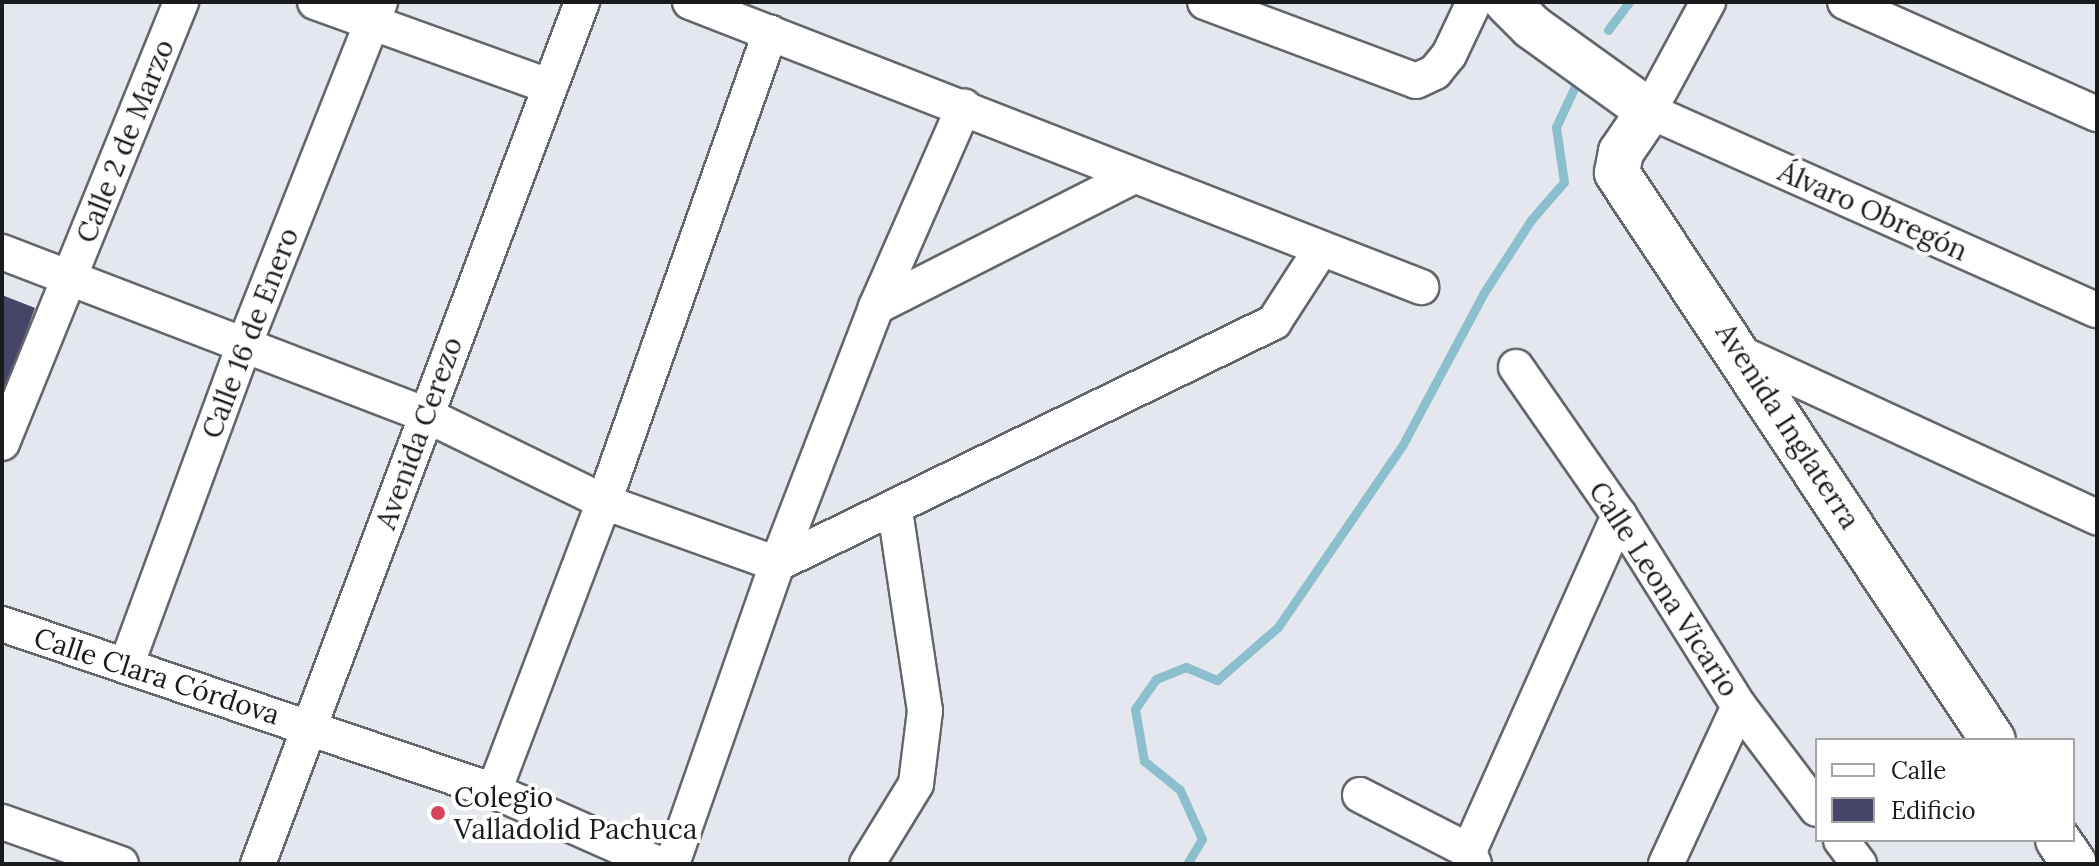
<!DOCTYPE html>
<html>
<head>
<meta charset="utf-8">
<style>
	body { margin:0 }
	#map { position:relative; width:2099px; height:866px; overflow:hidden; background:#e4e7ed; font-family:Lora,serif }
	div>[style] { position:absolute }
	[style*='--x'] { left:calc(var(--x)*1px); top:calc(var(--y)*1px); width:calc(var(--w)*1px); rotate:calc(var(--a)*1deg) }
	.stream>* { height:9px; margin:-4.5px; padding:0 4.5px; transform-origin:4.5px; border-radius:4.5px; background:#8cbfcd }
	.building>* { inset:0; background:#464567 }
	.roads { filter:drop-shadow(2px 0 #63666b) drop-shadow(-2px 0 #63666b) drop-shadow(0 2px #63666b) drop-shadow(0 -2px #63666b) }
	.minor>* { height:34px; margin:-17px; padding:0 17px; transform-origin:17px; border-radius:17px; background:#fff }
	.tertiary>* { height:44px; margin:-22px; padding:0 22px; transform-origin:22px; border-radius:22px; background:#fff }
	.dots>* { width:22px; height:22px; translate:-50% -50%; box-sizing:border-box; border:4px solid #fff; border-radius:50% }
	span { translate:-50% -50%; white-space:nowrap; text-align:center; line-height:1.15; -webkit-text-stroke:8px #fff; paint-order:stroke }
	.street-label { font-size:28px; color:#191b1d }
	.poi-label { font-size:28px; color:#191b1d }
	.left { translate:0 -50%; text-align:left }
	.frame { position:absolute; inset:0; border:4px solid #191b1d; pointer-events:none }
	.legend { position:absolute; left:1815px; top:738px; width:260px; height:104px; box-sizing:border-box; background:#fff; border:2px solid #a3a4a5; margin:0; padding:10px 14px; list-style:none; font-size:24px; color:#191b1d }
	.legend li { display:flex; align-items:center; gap:16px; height:40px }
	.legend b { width:40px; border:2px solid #a3a4a5 }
</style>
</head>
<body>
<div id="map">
	<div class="stream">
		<i style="--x:1608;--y:30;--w:35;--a:-53"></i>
		<i style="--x:1187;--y:864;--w:29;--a:-59"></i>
		<i style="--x:1202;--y:839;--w:54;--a:-114.2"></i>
		<i style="--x:1180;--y:790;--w:46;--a:-141.1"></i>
		<i style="--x:1144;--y:761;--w:53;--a:-99.8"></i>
		<i style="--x:1135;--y:709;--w:37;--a:-55"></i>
		<i style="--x:1156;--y:679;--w:32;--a:-22"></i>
		<i style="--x:1186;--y:667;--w:34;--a:23"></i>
		<i style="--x:1217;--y:680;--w:81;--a:-41"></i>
		<i style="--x:1278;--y:627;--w:219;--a:-55.6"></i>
		<i style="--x:1402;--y:446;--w:172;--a:-61.9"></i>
		<i style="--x:1483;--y:294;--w:88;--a:-57"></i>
		<i style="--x:1531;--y:220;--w:50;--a:-49"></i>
		<i style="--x:1564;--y:182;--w:56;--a:-98.3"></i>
		<i style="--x:1556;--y:127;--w:50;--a:-65"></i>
	</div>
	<div class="building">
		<i style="clip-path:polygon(2px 295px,35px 308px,2px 398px)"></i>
	</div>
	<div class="roads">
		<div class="minor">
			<i style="--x:315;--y:2;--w:248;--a:19.8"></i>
			<i style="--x:690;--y:2;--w:785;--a:21.3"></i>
			<i style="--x:1205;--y:2;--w:225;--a:20.5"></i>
			<i style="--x:1416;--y:81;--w:21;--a:-25"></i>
			<i style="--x:1435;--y:72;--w:22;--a:-51"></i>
			<i style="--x:1449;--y:55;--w:59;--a:-64.7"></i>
			<i style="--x:1708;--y:2;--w:124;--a:118.4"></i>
			<i style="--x:1649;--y:111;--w:490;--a:24"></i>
			<i style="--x:1845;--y:2;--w:276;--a:24"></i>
			<i style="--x:2;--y:252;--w:454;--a:21"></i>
			<i style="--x:426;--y:415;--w:198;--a:26"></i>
			<i style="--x:604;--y:502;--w:184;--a:19.7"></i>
			<i style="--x:777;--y:564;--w:553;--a:-25.96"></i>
			<i style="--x:1274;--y:322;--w:85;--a:-57.1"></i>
			<i style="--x:876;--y:307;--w:287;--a:-26.9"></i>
			<i style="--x:1742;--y:354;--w:391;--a:24.7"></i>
			<i style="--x:1516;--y:367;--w:180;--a:55.2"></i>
			<i style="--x:1619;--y:515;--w:226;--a:57.9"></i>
			<i style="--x:1739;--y:706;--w:129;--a:52.9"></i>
			<i style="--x:2;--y:443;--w:476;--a:-67.9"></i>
			<i style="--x:2;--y:624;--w:520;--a:18.75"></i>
			<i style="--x:494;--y:791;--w:180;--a:23.9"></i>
			<i style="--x:126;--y:666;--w:339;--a:-69.8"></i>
			<i style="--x:243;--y:348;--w:372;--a:-68.4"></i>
			<i style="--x:494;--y:791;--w:309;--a:-69.2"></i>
			<i style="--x:604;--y:502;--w:498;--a:-70.5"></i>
			<i style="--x:1360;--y:795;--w:123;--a:27.2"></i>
			<i style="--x:1469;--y:851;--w:14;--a:69"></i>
			<i style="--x:2;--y:822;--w:126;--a:19.4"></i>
			<i style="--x:1841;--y:840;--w:30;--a:53"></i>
			<i style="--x:1469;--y:851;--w:368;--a:-65.9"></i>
			<i style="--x:258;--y:864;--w:921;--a:-69.4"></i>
			<i style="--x:672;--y:864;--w:318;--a:-70.7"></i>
			<i style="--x:777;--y:564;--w:275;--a:-68.9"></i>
			<i style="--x:876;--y:307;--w:219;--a:-66.3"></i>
			<i style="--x:867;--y:864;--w:94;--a:-58.5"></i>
			<i style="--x:916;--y:784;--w:74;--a:-83"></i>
			<i style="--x:925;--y:711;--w:203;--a:-98.5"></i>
			<i style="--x:1666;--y:864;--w:174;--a:-65.2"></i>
		</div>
		<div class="tertiary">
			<i style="--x:1507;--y:2;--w:35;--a:45"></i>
			<i style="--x:1532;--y:27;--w:144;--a:35.7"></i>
			<i style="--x:1649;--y:111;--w:50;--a:124.3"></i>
			<i style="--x:1621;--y:152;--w:21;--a:101"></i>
			<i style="--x:1617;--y:173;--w:680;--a:56.45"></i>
			<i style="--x:2058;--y:840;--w:29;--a:56"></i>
		</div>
	</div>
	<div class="dots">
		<i style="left:438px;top:813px;background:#d6455a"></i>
	</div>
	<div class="street-label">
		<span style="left:125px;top:141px;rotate:-68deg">Calle 2 de Marzo</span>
		<span style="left:1873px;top:211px;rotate:24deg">Álvaro Obregón</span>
		<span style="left:250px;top:333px;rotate:-69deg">Calle 16 de Enero</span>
		<span style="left:1788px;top:426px;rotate:57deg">Avenida Inglaterra</span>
		<span style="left:419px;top:433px;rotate:-70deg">Avenida Cerezo</span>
		<span style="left:1664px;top:589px;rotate:57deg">Calle Leona Vicario</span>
		<span style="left:157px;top:676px;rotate:18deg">Calle Clara Córdova</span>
	</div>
	<div class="poi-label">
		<span class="left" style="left:454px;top:813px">Colegio<br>Valladolid Pachuca</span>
	</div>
	<div class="frame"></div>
	<ul class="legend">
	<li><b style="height:10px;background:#fff"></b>Calle</li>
	<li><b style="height:22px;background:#464567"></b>Edificio</li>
	</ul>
</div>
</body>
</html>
